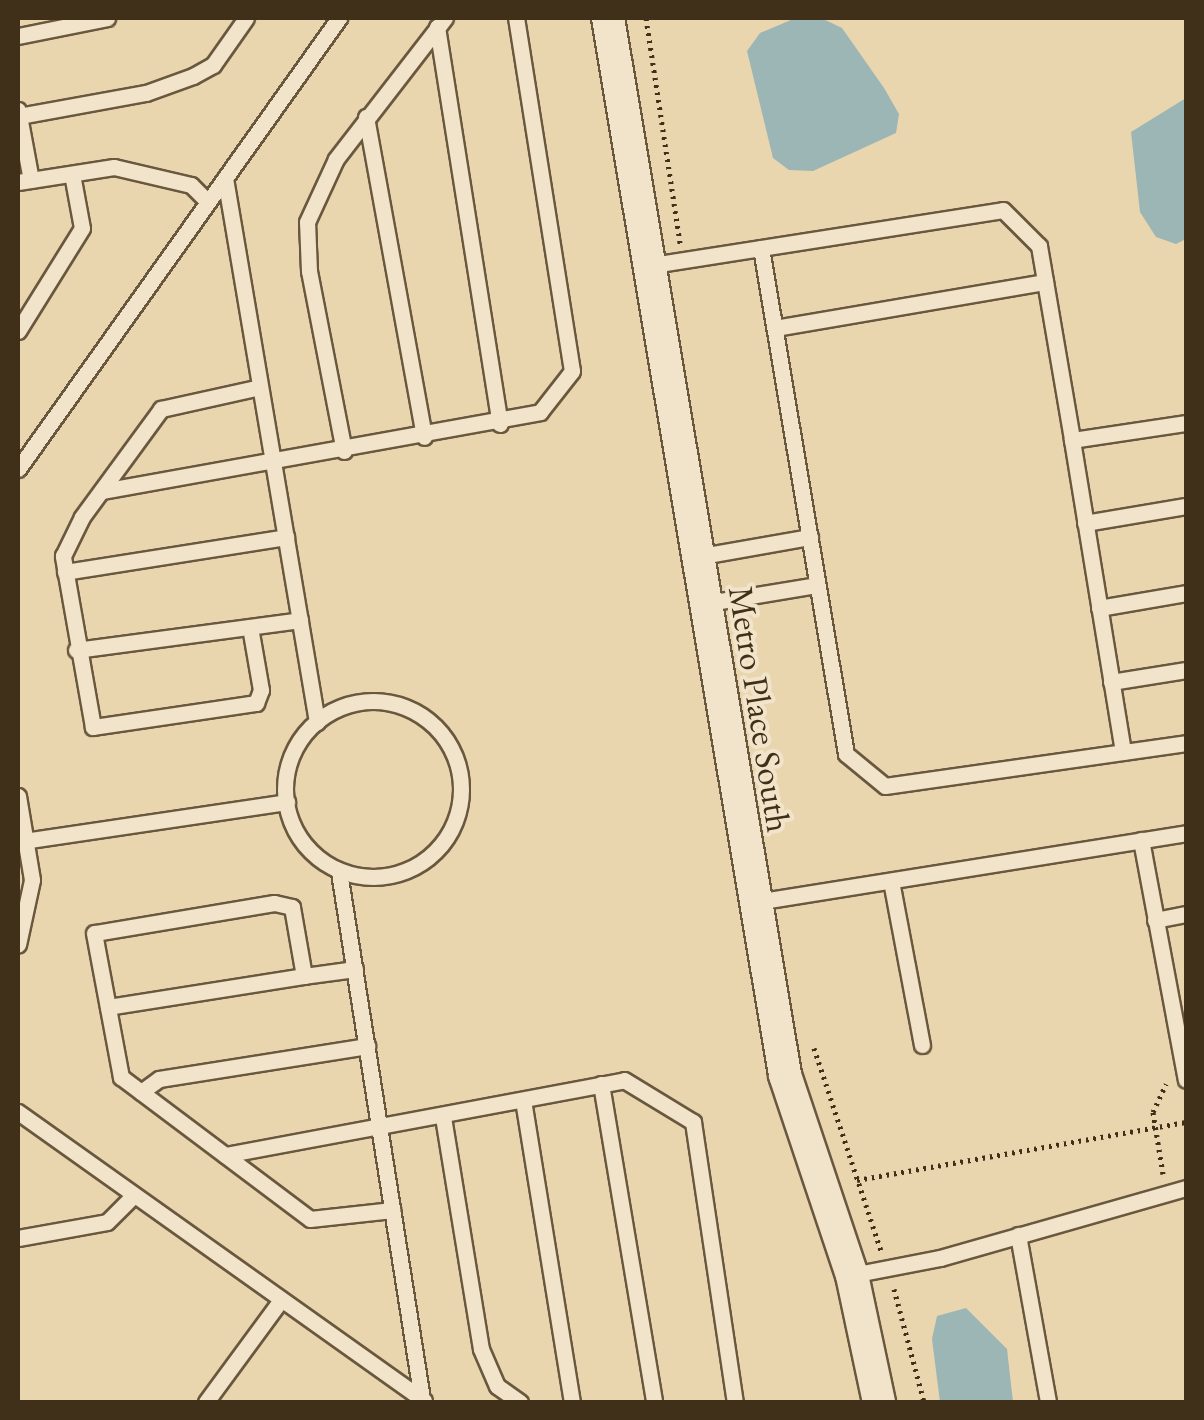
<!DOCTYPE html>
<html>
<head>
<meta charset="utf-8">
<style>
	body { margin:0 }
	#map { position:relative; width:1204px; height:1420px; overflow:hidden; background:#e9d5ae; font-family:"EB Garamond",serif }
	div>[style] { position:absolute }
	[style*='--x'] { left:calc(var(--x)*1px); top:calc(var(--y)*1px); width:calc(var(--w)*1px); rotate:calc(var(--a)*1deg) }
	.water>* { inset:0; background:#9cb6b5 }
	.path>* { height:5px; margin-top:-2.5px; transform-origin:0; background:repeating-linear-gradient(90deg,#402f19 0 2.5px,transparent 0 7.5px) }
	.roads { filter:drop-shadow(2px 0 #6a583e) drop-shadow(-2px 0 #6a583e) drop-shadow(0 2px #6a583e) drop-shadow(0 -2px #6a583e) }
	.service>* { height:15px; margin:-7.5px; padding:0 7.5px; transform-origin:7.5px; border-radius:7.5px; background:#f1e4ca }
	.service>.ring { margin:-7.5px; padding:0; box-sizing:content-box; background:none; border:15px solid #f1e4ca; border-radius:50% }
	.minor>* { height:32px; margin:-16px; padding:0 16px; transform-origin:16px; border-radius:16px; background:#f1e4ca }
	span { translate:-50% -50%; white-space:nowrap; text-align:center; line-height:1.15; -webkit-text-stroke:8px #f1e4ca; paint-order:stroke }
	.street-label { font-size:35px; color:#402f19 }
	.frame { position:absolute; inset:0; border:20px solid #402f19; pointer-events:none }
</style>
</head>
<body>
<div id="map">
	<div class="water">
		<i style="clip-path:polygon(821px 18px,842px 28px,884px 88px,899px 114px,896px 133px,813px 171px,789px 170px,773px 158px,747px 51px,760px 33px,791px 20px)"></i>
		<i style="clip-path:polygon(1186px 98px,1186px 239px,1176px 244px,1156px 237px,1140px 212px,1131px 132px)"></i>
		<i style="clip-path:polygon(966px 1308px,1007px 1349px,1013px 1402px,940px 1402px,932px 1339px,937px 1316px)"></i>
	</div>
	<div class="path">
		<i style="--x:646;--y:18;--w:228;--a:81.4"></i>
		<i style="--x:814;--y:1048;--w:214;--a:71.7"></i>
		<i style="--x:1163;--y:1174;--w:63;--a:-99.2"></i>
		<i style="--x:1153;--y:1112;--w:31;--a:-65"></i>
		<i style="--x:857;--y:1180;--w:334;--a:-10"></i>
		<i style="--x:894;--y:1289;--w:117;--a:75.1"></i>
	</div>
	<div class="roads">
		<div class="service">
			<i style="--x:437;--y:27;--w:402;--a:81"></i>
			<i style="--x:18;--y:36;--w:91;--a:-11.4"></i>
			<i style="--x:18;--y:110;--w:71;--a:79.5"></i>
			<i style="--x:19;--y:116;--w:129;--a:-10.3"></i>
			<i style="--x:146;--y:93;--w:50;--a:-19.9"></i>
			<i style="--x:193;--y:76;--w:23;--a:-29"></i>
			<i style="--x:213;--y:65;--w:57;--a:-54.9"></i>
			<i style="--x:366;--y:117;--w:325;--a:79.7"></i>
			<i style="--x:225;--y:178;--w:552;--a:80.4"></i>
			<i style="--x:18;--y:182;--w:97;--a:-8.9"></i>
			<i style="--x:114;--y:167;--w:79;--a:13.2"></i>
			<i style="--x:191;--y:185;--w:24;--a:45"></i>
			<i style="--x:761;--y:248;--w:513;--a:80.46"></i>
			<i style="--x:846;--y:754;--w:50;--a:39.4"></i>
			<i style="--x:885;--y:786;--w:304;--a:-8.1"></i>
			<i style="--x:646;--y:266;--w:361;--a:-8.9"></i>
			<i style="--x:1003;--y:210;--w:51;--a:45"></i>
			<i style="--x:1039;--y:246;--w:197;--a:80.3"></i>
			<i style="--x:1072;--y:440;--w:115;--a:-8.5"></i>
			<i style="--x:775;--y:328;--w:274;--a:-9.7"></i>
			<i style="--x:18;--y:331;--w:121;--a:-58.1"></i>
			<i style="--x:82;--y:228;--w:55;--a:-100.5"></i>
			<i style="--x:1072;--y:440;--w:316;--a:80.7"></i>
			<i style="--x:344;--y:451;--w:183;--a:-101"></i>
			<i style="--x:309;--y:271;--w:49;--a:-92.3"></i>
			<i style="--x:307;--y:222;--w:69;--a:-65.3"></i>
			<i style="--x:336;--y:159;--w:178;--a:-52.3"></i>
			<i style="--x:18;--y:469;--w:554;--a:-54.56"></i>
			<i style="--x:102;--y:491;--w:445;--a:-10.2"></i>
			<i style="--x:540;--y:412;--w:52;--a:-52"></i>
			<i style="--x:572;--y:371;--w:357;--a:-99"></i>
			<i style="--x:1085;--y:523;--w:102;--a:-9.6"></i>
			<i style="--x:696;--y:557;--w:116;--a:-10"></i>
			<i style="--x:65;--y:572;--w:224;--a:-9"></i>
			<i style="--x:702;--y:604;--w:117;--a:-9.4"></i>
			<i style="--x:1099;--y:608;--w:88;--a:-9.8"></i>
			<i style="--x:250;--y:627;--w:64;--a:80.1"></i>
			<i style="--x:261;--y:690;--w:14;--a:111"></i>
			<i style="--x:256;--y:703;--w:165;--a:171.6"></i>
			<i style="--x:93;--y:727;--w:174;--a:-100"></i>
			<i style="--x:63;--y:556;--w:43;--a:-64"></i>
			<i style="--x:82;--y:517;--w:134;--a:-53.8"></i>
			<i style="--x:161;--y:409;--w:101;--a:-12.5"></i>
			<i style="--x:76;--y:650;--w:226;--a:-7.6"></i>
			<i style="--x:1111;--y:682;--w:76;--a:-9.1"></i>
			<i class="ring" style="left:285px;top:701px;width:161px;height:161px"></i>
			<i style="--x:18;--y:796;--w:85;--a:80.5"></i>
			<i style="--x:32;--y:880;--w:66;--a:102.2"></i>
			<i style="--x:30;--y:840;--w:260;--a:-8.4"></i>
			<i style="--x:1141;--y:840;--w:244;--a:79.4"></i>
			<i style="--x:339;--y:872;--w:533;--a:81.05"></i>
			<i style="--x:891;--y:881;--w:167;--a:79.3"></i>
			<i style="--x:756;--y:902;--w:436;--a:-9.1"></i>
			<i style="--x:1155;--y:920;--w:32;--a:-11"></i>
			<i style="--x:355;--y:969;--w:51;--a:172.2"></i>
			<i style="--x:304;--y:976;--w:70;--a:-99.9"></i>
			<i style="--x:292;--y:907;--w:18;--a:-167"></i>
			<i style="--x:274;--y:903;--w:182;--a:170.5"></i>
			<i style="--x:94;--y:933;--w:147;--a:79.4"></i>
			<i style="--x:121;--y:1077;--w:236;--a:36.9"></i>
			<i style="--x:310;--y:1219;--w:83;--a:-6.2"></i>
			<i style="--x:108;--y:1007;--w:198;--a:-9"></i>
			<i style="--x:601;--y:1084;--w:322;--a:80.5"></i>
			<i style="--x:141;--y:1092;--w:22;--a:-36"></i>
			<i style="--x:159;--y:1079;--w:211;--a:-9"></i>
			<i style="--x:523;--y:1100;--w:306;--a:80.8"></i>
			<i style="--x:18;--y:1112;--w:498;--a:35.4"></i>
			<i style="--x:443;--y:1117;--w:235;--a:80.7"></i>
			<i style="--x:481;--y:1349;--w:40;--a:66.6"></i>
			<i style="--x:497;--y:1386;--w:28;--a:35"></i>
			<i style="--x:225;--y:1155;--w:406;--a:-10.6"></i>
			<i style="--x:624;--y:1080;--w:81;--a:31.3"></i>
			<i style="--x:693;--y:1122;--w:283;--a:81.5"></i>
			<i style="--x:1018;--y:1235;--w:170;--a:79.8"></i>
			<i style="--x:18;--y:1238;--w:90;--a:-10.2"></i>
			<i style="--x:107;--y:1222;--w:38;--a:-45"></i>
			<i style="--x:852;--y:1275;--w:90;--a:-10.9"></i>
			<i style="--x:940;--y:1258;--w:256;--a:-15.9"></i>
			<i style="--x:206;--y:1402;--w:127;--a:-53.7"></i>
		</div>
		<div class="minor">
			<i style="--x:608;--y:18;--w:1072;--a:80.49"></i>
			<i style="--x:785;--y:1075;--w:211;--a:71.5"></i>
			<i style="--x:852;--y:1275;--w:130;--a:78"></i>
		</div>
	</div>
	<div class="street-label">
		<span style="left:760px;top:709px;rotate:81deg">Metro Place South</span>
	</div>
	<div class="frame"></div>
</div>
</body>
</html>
